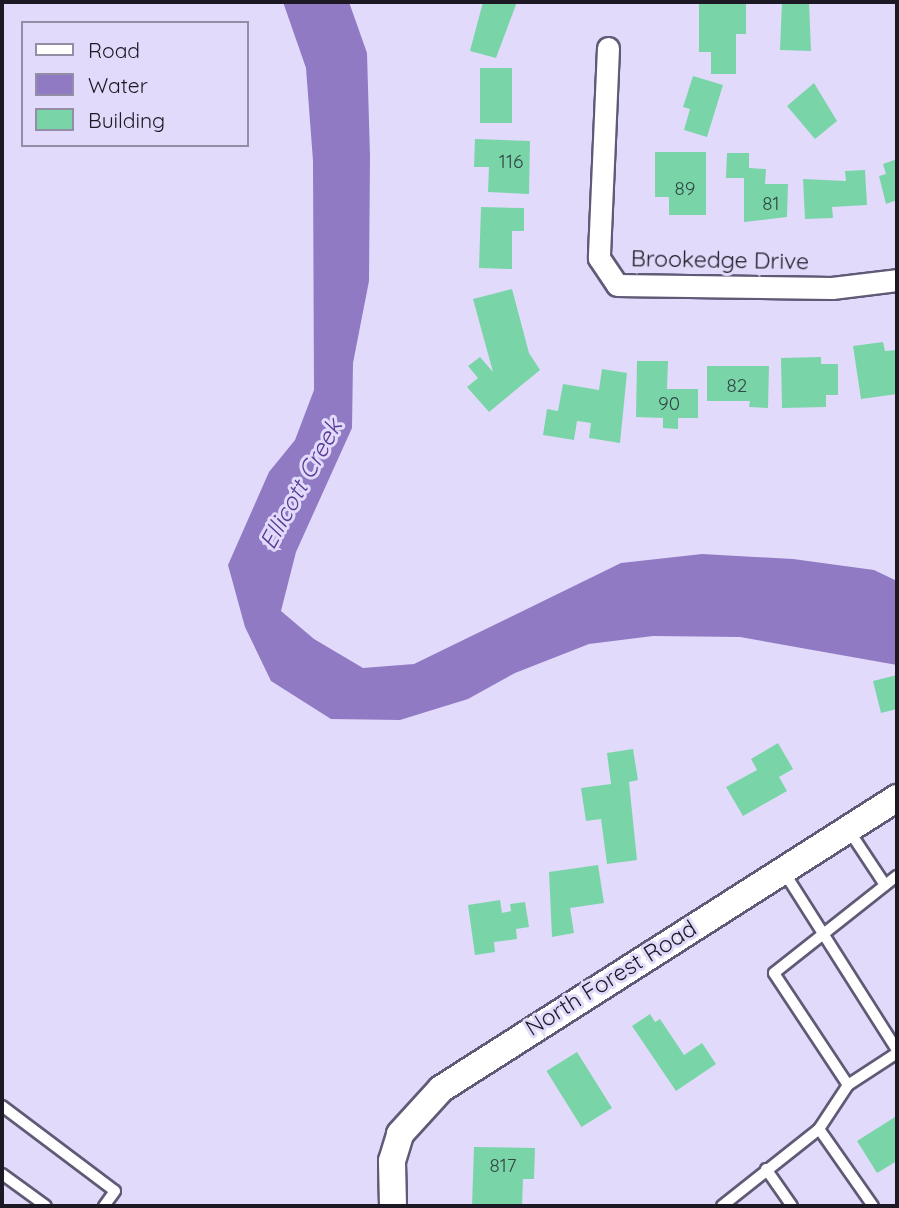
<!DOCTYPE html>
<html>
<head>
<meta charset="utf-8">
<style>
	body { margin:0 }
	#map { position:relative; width:899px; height:1208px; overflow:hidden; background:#e2dafb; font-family:Quicksand,sans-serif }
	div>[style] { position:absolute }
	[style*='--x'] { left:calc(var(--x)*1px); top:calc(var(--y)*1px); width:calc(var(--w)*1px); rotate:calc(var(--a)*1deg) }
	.water>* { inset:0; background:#907ac3 }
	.building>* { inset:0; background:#79d5a8; transform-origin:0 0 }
	.roads { filter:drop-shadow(2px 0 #615a76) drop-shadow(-2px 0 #615a76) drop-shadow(0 2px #615a76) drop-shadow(0 -2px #615a76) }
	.service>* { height:10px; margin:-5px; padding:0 5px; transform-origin:5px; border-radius:5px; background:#fff }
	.minor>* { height:21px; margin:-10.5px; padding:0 10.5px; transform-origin:10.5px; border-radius:10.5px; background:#fff }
	.tertiary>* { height:26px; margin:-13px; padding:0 13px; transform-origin:13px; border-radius:13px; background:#fff }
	span { translate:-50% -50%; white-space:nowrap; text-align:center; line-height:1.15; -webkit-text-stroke:6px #e2dafb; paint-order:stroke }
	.number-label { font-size:19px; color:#334846 }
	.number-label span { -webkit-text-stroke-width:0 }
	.street-label { font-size:23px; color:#1c1925 }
	.water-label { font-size:24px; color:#5b3b94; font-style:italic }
	.frame { position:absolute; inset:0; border:4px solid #1c1925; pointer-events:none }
	.legend { position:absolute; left:21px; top:21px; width:228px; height:126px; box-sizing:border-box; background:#e2dafb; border:2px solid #938da5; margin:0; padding:9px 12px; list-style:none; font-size:21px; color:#1c1925 }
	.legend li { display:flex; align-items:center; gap:14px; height:35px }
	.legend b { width:35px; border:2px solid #938da5 }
</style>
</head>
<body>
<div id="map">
	<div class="water">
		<i style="clip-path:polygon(283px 2px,349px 2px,367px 53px,370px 156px,369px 281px,353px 363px,352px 428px,296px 552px,281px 611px,314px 639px,363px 668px,414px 664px,621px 563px,702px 554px,793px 559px,874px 570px,897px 581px,897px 665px,740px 637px,653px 636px,589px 644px,515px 673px,468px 699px,400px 720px,331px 719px,271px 681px,245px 627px,228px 565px,269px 472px,295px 440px,314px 390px,313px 161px,306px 68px)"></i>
	</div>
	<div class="building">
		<i style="clip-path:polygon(483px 2px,517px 2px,496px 58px,470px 51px)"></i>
		<i style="clip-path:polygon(699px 2px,746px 2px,746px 34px,736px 34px,736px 74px,711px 74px,711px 52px,699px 52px)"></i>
		<i style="clip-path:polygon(782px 2px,809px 2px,811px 51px,780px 50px)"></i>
		<i style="left:480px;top:68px;width:32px;height:55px"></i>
		<i style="clip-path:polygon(693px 76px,723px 85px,707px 137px,684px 130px,690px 109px,683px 107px)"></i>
		<i style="clip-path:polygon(814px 83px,837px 121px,815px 139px,787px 106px)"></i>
		<i style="clip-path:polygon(475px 139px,530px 141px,529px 194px,488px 192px,489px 167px,474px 167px)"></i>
		<i style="clip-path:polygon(655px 152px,706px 152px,706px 215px,669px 215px,669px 197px,655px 197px)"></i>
		<i style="clip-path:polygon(727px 153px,749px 153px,749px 168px,766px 169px,765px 184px,788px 184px,787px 217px,744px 222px,744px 178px,726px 178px)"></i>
		<i style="clip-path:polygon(897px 159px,897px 200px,886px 204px,879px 176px,886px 174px,883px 164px)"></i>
		<i style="clip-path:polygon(865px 170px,867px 205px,832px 207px,833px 218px,805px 219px,803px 179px,846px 181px,845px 171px)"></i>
		<i style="clip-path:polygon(481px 207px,524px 208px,524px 231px,512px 231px,512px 269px,479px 268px)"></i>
		<i style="clip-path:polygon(512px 289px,529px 353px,540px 370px,489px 412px,467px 387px,478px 378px,468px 366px,480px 357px,493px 372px,473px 299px)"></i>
		<i style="clip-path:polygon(883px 342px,885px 351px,897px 350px,897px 394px,861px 399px,853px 346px)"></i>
		<i style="clip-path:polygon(821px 357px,821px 364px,838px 364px,838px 395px,826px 395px,826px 407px,782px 408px,781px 358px)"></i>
		<i style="clip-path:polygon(637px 361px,668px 361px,667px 389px,698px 389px,698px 418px,678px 418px,678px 429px,663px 428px,663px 418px,636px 417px)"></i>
		<i style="clip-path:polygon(707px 366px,769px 366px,768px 408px,749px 407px,750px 401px,707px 401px)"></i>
		<i style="clip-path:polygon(602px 369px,627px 373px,620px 443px,589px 438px,591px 423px,577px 421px,574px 440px,543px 435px,547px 409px,558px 411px,563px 384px,599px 390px)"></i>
		<i style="clip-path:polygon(897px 675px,897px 709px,881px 713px,873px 681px)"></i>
		<i style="clip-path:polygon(778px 743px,793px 769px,779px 777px,787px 791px,743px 816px,726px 787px,757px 770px,751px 759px)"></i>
		<i style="clip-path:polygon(633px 749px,638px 780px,629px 782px,637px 860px,607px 864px,601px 819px,586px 821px,581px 788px,611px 784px,607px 753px)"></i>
		<i style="clip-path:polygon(598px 865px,604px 903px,570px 908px,574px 933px,552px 937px,549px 872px)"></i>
		<i style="clip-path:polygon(500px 900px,502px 913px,511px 911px,510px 904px,525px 902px,529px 927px,516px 929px,517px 939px,494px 942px,495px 952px,475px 955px,468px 905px)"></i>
		<i style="clip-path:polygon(650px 1014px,655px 1022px,660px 1019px,684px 1055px,702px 1043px,716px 1064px,676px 1091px,632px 1026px)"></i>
		<i style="left:577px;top:1052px;width:66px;height:36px;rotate:58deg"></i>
		<i style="clip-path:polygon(895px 1117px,897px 1161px,877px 1173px,857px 1141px)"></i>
		<i style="clip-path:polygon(474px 1147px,535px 1148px,534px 1179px,523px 1179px,522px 1206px,472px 1206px)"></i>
	</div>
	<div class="roads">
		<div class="service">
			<i style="--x:848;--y:829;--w:67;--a:56.5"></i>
			<i style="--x:784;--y:872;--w:211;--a:57.6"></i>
			<i style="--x:848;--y:1085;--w:59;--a:-33.1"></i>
			<i style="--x:2;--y:1106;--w:141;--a:37"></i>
			<i style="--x:115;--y:1191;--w:19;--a:126"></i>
			<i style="--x:766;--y:1169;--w:45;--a:54.9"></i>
			<i style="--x:2;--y:1174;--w:54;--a:36"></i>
			<i style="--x:722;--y:1206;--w:124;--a:-38.4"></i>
			<i style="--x:873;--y:1206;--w:94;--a:-125"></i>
			<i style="--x:819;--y:1129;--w:53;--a:-56.6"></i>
			<i style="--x:848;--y:1085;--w:134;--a:-123.5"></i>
			<i style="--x:774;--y:973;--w:157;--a:-38.3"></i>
		</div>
		<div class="minor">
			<i style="--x:608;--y:48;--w:210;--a:92.5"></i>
			<i style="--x:599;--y:258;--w:32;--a:56"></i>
			<i style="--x:617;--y:285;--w:215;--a:0.8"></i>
			<i style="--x:832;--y:288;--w:65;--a:-7"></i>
		</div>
		<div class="tertiary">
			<i style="--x:393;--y:1206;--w:45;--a:-91.3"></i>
			<i style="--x:392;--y:1161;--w:28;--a:-73"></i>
			<i style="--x:400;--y:1134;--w:61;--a:-47.7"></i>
			<i style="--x:441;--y:1089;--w:541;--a:-32.54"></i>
		</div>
	</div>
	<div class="number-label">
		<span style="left:511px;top:162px">116</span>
		<span style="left:685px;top:189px">89</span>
		<span style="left:771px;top:204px">81</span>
		<span style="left:737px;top:386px">82</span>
		<span style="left:669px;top:404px">90</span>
		<span style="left:503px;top:1166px">817</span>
	</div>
	<div class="street-label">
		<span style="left:720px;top:260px;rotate:1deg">Brookedge Drive</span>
		<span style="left:611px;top:978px;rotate:-32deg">North Forest Road</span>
	</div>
	<div class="water-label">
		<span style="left:301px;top:484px;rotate:-61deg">Ellicott Creek</span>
	</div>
	<div class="frame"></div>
	<ul class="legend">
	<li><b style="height:9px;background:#fff"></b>Road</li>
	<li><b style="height:19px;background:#907ac3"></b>Water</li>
	<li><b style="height:19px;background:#79d5a8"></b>Building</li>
	</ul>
</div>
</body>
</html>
